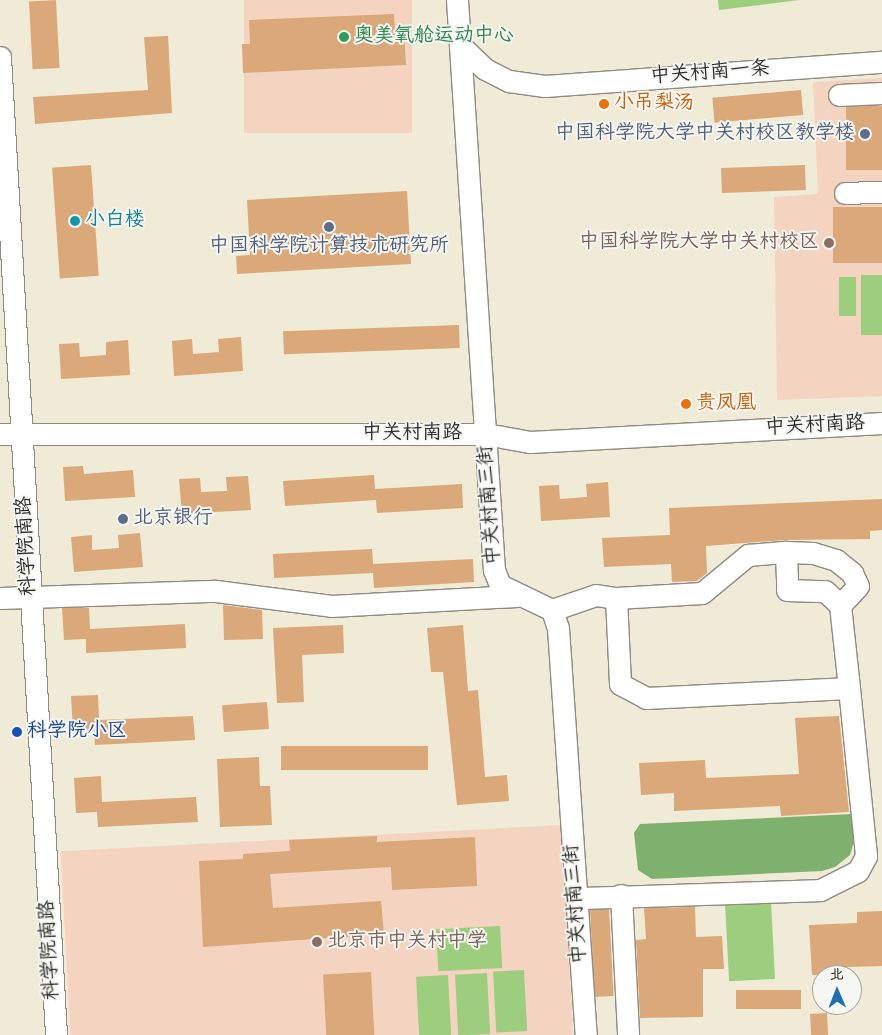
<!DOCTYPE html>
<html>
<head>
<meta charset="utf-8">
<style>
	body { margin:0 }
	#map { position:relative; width:882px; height:1035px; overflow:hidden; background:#efebd7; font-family:Dekko,"LXGW WenKai TC",sans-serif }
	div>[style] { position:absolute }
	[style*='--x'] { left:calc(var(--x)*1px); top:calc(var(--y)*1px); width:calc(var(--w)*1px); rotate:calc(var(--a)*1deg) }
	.built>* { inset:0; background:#f4d3c0; transform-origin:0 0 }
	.green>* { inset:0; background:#9cce7e; transform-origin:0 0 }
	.forest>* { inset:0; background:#7db16d }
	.building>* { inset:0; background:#daa879; transform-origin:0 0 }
	.roads { filter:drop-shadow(1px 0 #8d8b81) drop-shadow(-1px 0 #8d8b81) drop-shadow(0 1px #8d8b81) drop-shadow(0 -1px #8d8b81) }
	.minor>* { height:21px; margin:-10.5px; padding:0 10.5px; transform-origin:10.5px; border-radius:10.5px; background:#fff }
	.dots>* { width:14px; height:14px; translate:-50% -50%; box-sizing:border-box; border:2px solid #f6f6f2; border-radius:50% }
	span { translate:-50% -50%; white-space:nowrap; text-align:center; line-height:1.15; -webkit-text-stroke:4px #f6f6f2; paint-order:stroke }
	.leisure-label { font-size:20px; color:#27864d }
	.left { translate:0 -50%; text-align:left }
	.street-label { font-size:20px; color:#2b2b2b }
	.food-label { font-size:20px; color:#c56008 }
	.service-label { font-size:20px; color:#4e5e75 }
	.right { translate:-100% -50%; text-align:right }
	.culture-label { font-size:20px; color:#0d838f }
	.education-label { font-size:20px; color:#785e54 }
	.transit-label { font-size:20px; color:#164399 }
	.north { position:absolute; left:812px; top:965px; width:50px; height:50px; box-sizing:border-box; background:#f6f6f2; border:1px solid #a5a5a2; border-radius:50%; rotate:359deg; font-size:14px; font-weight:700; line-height:20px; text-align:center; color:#2b2b2b }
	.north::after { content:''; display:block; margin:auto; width:18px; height:22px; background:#1f6fb2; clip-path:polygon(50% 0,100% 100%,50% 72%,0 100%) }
</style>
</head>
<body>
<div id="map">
	<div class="built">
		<i style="left:244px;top:0;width:168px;height:133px"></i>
		<i style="clip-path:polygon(882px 78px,882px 396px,777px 400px,774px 197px,818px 194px,813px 82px)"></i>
		<i style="left:562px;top:825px;width:210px;height:502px;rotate:87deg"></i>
	</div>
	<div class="green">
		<i style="clip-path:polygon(718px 0,799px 0,719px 10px)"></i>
		<i style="left:861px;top:275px;width:21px;height:60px"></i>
		<i style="left:839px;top:277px;width:17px;height:39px"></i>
		<i style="left:771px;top:902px;width:77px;height:46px;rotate:87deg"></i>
		<i style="left:500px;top:926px;width:42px;height:64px;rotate:87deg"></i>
		<i style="left:524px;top:970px;width:61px;height:31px;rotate:87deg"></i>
		<i style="left:487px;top:973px;width:61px;height:32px;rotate:87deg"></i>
		<i style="left:448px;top:975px;width:60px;height:32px;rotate:87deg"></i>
	</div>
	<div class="forest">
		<i style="clip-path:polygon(852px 814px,855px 838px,850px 855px,835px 867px,822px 871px,652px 879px,638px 870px,634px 833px,640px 824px)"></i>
	</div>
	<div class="building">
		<i style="left:56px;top:0;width:68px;height:27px;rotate:87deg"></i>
		<i style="clip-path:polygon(394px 14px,395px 32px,404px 31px,406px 65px,243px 73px,242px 44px,250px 44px,249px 20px)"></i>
		<i style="clip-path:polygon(168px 36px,172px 113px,35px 124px,33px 97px,148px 90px,144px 37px)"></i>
		<i style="left:801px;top:90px;width:25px;height:89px;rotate:85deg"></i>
		<i style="left:882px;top:106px;width:64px;height:36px;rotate:90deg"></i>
		<i style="left:91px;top:165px;width:111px;height:39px;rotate:86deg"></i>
		<i style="left:805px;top:165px;width:25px;height:84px;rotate:88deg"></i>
		<i style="clip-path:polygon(407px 191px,411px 264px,237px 274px,236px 256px,250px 255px,247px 200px)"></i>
		<i style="left:882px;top:207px;width:56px;height:49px;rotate:90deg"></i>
		<i style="left:459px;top:325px;width:23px;height:176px;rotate:88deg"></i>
		<i style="clip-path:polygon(241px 337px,243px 371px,174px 376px,172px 341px,192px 339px,193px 354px,219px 352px,218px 339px)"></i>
		<i style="clip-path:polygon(128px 340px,130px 375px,61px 379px,59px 344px,79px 343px,80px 357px,106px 355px,106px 342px)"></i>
		<i style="clip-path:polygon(83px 466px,84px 474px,133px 470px,135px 497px,65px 501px,63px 467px)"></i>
		<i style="clip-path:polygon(374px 475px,375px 489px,462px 484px,463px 508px,377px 513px,376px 500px,285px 506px,283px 481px)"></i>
		<i style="clip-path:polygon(248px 476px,251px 510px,182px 514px,179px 479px,200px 478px,201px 492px,227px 491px,226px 477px)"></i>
		<i style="clip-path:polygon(608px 482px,610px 517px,541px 521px,539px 486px,559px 485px,560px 499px,587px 497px,586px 484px)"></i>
		<i style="clip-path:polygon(882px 499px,882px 530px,870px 531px,870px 539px,785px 540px,706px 546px,707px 573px,697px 581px,672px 582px,671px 564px,604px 567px,602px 538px,670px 535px,669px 508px)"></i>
		<i style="clip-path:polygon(140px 533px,143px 567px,74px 572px,71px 537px,92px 535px,92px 550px,119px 548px,118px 535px)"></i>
		<i style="clip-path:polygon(372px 549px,373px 564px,473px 559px,474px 582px,374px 588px,373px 573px,274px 578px,273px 554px)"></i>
		<i style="clip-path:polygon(223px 605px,262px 610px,263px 639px,224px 640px)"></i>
		<i style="clip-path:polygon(62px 608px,89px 608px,90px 629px,185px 624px,186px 648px,86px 653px,86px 639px,64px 640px)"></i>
		<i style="clip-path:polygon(343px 625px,344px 653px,302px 655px,304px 702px,277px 703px,273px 628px)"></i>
		<i style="clip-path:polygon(463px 625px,468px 691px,478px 690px,485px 777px,507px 775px,509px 801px,457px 805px,443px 672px,431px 672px,427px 628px)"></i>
		<i style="clip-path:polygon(98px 695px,99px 720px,193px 716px,195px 740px,95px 745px,94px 730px,73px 731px,71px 696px)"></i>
		<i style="left:267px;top:702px;width:27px;height:45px;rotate:86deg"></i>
		<i style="clip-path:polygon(839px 716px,849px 812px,781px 816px,780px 806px,674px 811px,674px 793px,641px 795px,639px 763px,705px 760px,706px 778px,799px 774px,795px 718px)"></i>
		<i style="left:428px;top:746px;width:24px;height:147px;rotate:90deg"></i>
		<i style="clip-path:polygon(259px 757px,260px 786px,270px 786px,272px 825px,220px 827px,217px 759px)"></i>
		<i style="clip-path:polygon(101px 776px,102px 802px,196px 797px,198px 822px,98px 827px,97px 812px,76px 813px,74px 778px)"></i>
		<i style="clip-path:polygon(377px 836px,377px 842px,475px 837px,477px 886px,392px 890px,391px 867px,270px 874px,273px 908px,381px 901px,384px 934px,203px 947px,199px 861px,243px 859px,243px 854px,290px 851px,289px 840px)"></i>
		<i style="clip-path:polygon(695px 907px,696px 937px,722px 936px,724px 969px,703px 969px,703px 1017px,640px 1018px,636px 940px,646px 939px,644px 908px)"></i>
		<i style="left:609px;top:909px;width:87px;height:19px;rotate:87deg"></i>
		<i style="clip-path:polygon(882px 911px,882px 966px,847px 967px,847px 975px,812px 975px,809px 925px,857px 923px,857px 912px)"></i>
		<i style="left:371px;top:972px;width:63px;height:48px;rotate:87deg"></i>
		<i style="left:736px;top:990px;width:65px;height:19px"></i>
		<i style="left:827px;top:1013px;width:22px;height:17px;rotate:87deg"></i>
	</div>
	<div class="roads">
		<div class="minor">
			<i style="--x:457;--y:0;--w:571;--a:86.29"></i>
			<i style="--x:494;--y:570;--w:16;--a:68"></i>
			<i style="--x:500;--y:585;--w:58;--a:25.7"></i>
			<i style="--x:552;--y:610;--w:19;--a:72"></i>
			<i style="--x:558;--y:628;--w:408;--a:86.1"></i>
			<i style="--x:461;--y:46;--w:33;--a:44"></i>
			<i style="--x:485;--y:69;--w:27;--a:27"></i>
			<i style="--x:509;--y:81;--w:36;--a:8"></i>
			<i style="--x:545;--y:86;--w:338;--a:-4.1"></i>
			<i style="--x:0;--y:57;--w:980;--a:86.72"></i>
			<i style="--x:839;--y:95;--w:43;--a:-2.7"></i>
			<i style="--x:845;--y:193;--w:37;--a:-2"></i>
			<i style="--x:0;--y:434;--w:486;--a:0"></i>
			<i style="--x:486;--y:434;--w:45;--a:10.3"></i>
			<i style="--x:530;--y:442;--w:353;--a:-3.1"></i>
			<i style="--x:786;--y:552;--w:27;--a:2"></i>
			<i style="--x:813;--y:553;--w:24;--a:17"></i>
			<i style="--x:836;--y:560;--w:21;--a:39"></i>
			<i style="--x:852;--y:573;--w:14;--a:65"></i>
			<i style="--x:858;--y:586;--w:26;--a:133"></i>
			<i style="--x:0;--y:598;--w:216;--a:-1.9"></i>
			<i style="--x:216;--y:591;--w:116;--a:7.4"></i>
			<i style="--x:331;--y:606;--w:186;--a:-3.1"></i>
			<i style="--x:616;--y:598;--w:86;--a:-3.3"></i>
			<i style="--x:702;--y:593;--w:60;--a:-39.6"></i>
			<i style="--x:748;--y:555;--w:38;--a:-5"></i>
			<i style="--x:786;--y:552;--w:38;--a:88"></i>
			<i style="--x:787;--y:590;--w:38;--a:2"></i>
			<i style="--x:825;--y:591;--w:21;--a:43"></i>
			<i style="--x:840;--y:605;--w:83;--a:83.8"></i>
			<i style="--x:552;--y:610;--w:46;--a:-18.8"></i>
			<i style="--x:596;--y:595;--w:20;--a:9"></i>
			<i style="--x:616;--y:598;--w:86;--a:87.3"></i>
			<i style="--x:620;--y:684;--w:30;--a:28"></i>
			<i style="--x:646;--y:698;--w:203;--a:-2.8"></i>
			<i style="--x:849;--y:688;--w:169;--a:84.2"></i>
			<i style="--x:866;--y:856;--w:17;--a:118"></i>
			<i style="--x:858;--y:871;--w:42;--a:153.4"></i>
			<i style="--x:820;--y:890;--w:243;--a:178.1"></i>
			<i style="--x:621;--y:895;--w:140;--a:87.1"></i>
		</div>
	</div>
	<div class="dots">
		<i style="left:344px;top:37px;background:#2e9e5b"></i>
		<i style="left:604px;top:104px;background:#e8710a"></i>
		<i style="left:865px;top:134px;background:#5c6f8a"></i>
		<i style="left:75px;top:221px;background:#0f9aa8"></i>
		<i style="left:329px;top:227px;background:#5c6f8a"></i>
		<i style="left:829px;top:243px;background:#8d6e63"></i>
		<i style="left:686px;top:404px;background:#e8710a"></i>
		<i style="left:123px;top:519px;background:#5c6f8a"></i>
		<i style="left:17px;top:732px;background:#1a4fb4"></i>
		<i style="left:317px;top:942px;background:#8d6e63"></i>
	</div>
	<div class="leisure-label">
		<span class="left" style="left:354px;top:37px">奥美氧舱运动中心</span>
	</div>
	<div class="street-label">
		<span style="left:710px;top:74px;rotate:-4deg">中关村南一条</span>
		<span style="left:815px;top:427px;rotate:-3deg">中关村南路</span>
		<span style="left:412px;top:434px">中关村南路</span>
		<span style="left:491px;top:505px;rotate:-94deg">中关村南三街</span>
		<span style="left:28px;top:546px;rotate:-93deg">科学院南路</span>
		<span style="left:577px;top:904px;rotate:-94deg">中关村南三街</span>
		<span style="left:51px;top:950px;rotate:-93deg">科学院南路</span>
	</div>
	<div class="food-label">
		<span class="left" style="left:614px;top:104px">小吊梨汤</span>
		<span class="left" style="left:696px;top:404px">贵凤凰</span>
	</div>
	<div class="service-label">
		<span class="right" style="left:855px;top:134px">中国科学院大学中关村校区教学楼</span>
		<span style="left:329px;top:247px">中国科学院计算技术研究所</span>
		<span class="left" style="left:133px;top:519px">北京银行</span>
	</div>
	<div class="culture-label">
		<span class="left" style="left:85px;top:221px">小白楼</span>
	</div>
	<div class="education-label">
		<span class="right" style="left:819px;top:243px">中国科学院大学中关村校区</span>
		<span class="left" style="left:327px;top:942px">北京市中关村中学</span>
	</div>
	<div class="transit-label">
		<span class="left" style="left:27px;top:732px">科学院小区</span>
	</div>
	<div class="north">北</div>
</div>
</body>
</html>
